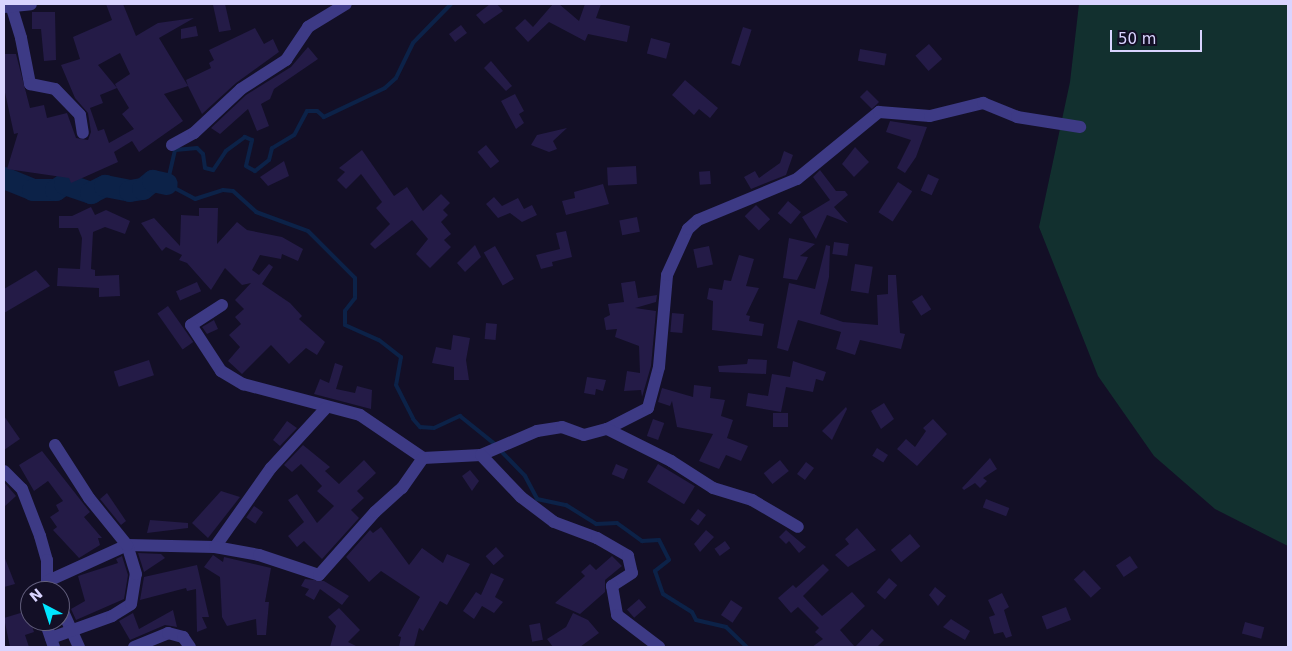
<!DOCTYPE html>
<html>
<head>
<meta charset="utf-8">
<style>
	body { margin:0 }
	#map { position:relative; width:1292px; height:651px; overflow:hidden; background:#130f26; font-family:"DejaVu Sans",sans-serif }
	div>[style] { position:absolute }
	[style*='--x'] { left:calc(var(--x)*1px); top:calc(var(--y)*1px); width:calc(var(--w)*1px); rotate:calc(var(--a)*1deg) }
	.green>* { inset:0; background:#12302f }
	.stream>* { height:4px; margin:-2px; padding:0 2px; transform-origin:2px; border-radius:2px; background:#0c2248 }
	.river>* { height:22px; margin:-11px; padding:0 11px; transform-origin:11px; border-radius:11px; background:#0c2248 }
	.building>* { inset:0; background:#241b47; transform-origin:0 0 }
	.minor>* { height:12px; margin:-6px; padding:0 6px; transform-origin:6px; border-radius:6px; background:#3d3a85 }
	span { translate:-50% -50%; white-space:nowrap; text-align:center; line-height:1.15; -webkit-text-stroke:5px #130f26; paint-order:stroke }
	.frame { position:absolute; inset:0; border:5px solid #d9d4ff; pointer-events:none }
	.north { position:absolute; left:20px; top:581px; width:50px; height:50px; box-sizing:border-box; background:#130f26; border:1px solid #625e7d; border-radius:50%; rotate:320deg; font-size:14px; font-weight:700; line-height:20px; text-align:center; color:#d9d4ff }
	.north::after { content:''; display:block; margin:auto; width:18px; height:22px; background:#00e5ff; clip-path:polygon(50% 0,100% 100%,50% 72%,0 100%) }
	.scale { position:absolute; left:1110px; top:30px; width:92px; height:22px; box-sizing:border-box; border:2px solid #d9d4ff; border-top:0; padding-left:6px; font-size:15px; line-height:18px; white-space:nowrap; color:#d9d4ff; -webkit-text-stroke:4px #130f26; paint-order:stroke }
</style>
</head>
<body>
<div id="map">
	<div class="green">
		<i style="clip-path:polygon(1079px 4px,1288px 4px,1288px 546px,1215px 509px,1154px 456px,1098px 376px,1039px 227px,1070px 82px)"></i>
	</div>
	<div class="stream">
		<i style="--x:451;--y:4;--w:54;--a:134.3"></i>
		<i style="--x:413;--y:43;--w:39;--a:116"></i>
		<i style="--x:396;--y:78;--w:15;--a:138"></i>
		<i style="--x:385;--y:88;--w:68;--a:154.6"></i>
		<i style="--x:324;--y:117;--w:9;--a:-139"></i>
		<i style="--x:317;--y:111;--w:10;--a:180"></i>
		<i style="--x:307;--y:111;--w:27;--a:118"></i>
		<i style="--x:294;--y:135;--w:26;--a:149"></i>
		<i style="--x:272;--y:148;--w:12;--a:104"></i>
		<i style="--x:269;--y:160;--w:18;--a:142"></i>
		<i style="--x:255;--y:171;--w:10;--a:-151"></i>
		<i style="--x:246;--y:166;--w:27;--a:-77"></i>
		<i style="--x:252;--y:140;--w:8;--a:-157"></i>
		<i style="--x:245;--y:137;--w:24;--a:144"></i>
		<i style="--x:226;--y:151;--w:23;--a:124"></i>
		<i style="--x:213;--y:170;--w:8;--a:-166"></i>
		<i style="--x:205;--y:168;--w:14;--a:-98"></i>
		<i style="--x:203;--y:154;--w:8;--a:-135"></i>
		<i style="--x:197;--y:148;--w:22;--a:175"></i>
		<i style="--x:175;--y:150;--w:35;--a:103"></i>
		<i style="--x:167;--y:184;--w:32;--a:28"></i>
		<i style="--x:195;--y:199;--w:29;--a:-18"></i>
		<i style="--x:223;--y:190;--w:10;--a:6"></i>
		<i style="--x:233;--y:191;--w:31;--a:42"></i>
		<i style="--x:256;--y:212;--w:55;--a:20.1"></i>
		<i style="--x:308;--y:231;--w:66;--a:45"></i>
		<i style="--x:355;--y:278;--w:20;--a:90"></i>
		<i style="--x:355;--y:298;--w:16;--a:128"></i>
		<i style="--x:345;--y:311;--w:14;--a:90"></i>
		<i style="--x:345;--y:325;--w:37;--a:24"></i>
		<i style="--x:379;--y:340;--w:28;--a:38"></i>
		<i style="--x:401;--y:357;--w:28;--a:100"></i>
		<i style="--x:396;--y:385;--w:38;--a:63"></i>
		<i style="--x:413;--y:419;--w:11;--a:49"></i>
		<i style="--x:420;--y:427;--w:14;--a:4"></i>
		<i style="--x:434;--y:428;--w:29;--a:-25"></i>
		<i style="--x:460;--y:416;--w:46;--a:38.9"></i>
		<i style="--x:501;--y:451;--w:35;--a:46"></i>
		<i style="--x:525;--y:476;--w:26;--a:62"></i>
		<i style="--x:537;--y:499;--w:30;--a:12"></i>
		<i style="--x:566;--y:505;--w:36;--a:32"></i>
		<i style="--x:596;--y:524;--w:21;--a:-3"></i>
		<i style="--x:617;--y:523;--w:31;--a:36"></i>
		<i style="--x:642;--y:541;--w:17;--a:-3"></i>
		<i style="--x:659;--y:540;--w:22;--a:63"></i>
		<i style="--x:669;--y:560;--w:18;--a:142"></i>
		<i style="--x:655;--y:571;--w:24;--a:71"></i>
		<i style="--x:663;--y:594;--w:34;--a:32"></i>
		<i style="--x:692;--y:612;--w:9;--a:63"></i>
		<i style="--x:696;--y:620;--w:31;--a:13"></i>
		<i style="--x:726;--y:627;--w:29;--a:44"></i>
	</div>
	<div class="river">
		<i style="--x:4;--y:178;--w:31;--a:22"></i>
		<i style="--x:33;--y:190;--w:23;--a:0"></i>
		<i style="--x:56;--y:190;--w:11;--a:-34"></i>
		<i style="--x:65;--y:184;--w:28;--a:19"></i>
		<i style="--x:91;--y:193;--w:16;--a:-27"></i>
		<i style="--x:105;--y:186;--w:25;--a:11"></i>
		<i style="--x:130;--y:191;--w:13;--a:-9"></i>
		<i style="--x:143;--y:189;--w:13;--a:-39"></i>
		<i style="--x:153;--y:181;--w:14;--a:12"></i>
	</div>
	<div class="building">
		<i style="clip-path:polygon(evenodd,106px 4px,123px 4px,136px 36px,158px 23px,194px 18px,159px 38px,188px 86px,186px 80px,211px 68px,209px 63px,214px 60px,209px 50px,255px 28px,264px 44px,273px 39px,279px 52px,283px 49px,236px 83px,202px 114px,188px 86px,164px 94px,183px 121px,139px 152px,132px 141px,114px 152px,118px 162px,71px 183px,69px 178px,7px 169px,18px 133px,14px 134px,4px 88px,4px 54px,16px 54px,30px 108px,44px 105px,47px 118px,67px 113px,76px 138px,88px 140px,91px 132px,88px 113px,75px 98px,61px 65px,80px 59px,73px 37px,112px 20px,106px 4px,120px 53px,130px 74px,115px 84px,117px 88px,98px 65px,120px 53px,106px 4px,117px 88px,129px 108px,122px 114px,134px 129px,109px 143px,104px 129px,98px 131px,90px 108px,103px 103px,100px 95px,117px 88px)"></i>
		<i style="clip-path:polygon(219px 4px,225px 4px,231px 30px,219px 32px,213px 5px)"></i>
		<i style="clip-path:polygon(490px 4px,497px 4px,503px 11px,484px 24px,476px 15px)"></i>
		<i style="clip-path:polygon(553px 4px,559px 4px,579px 21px,585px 4px,601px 4px,596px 18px,630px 26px,627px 42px,588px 34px,585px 41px,549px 22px,528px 42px,515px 28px,525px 19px,533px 27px)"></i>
		<i style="clip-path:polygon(32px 12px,55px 12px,56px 60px,44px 61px,41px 29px,32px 29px)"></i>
		<i style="left:461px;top:25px;width:10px;height:15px;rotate:53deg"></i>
		<i style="clip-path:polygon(196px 26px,198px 36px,181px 39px,181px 29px)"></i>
		<i style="left:743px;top:27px;width:9px;height:38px;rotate:18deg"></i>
		<i style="left:651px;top:38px;width:20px;height:16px;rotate:15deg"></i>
		<i style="left:929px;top:44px;width:20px;height:18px;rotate:49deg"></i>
		<i style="clip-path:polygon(308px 47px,318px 59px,274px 89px,270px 99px,261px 104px,269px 126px,257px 131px,248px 109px,220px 134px,211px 128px,246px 95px,291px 67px)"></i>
		<i style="left:860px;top:49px;width:27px;height:12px;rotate:10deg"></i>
		<i style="clip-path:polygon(491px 61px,512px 86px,506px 91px,484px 68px)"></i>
		<i style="clip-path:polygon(685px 80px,718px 108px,710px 118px,699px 109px,694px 115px,672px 95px)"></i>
		<i style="left:867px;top:90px;width:17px;height:10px;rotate:45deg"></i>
		<i style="clip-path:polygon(515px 94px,524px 111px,519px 114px,524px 123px,516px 129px,501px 101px)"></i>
		<i style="clip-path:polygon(890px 121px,927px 127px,916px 157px,905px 173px,897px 168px,911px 140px,886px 132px)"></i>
		<i style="clip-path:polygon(567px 128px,553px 141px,557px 149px,549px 152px,531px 145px,537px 135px)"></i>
		<i style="left:486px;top:145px;width:21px;height:11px;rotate:51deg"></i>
		<i style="clip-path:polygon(855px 147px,869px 162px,854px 177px,842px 164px)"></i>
		<i style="clip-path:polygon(362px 150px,394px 196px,407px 187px,423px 211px,441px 194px,450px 203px,443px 210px,448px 215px,441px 222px,451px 234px,444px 240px,451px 247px,430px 268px,416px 254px,428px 239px,412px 220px,375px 249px,370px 244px,390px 224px,376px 208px,382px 202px,361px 174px,346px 189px,337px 180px,345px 172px,339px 168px)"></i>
		<i style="clip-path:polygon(784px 151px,793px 155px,786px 175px,751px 189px,744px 177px,755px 171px,759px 178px,780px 163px)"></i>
		<i style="clip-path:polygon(284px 161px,289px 176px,268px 186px,260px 177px)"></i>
		<i style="left:636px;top:166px;width:18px;height:29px;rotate:87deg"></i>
		<i style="clip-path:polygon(820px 170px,836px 191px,845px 191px,848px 195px,834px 207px,848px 223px,827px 215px,816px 239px,802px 217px,830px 200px,813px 177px)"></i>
		<i style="left:710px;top:171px;width:13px;height:11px;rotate:86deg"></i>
		<i style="left:928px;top:174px;width:12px;height:18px;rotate:24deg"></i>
		<i style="left:898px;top:182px;width:17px;height:36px;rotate:33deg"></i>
		<i style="clip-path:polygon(603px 184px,609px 204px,566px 215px,562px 201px,575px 198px,574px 192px)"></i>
		<i style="clip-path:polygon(494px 197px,502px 206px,518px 198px,524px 209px,532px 205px,537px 215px,522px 222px,510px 213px,498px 218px,486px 204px)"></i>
		<i style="left:788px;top:201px;width:17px;height:16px;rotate:40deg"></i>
		<i style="left:756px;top:205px;width:20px;height:16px;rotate:45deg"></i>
		<i style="clip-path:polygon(91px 207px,95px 215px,106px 210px,130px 221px,125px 234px,105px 227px,93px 232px,91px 269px,95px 270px,95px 276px,119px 275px,120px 296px,99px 297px,99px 288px,57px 286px,58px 268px,80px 269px,82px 238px,78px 228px,59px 228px,59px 216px,72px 216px)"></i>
		<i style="clip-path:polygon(199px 208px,218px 208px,217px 244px,237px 222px,247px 230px,282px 237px,303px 249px,298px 261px,282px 254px,281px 259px,260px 255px,252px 270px,259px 275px,269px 264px,273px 267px,262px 284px,290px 303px,302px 316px,299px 319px,325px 342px,317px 355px,306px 348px,289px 364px,271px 345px,242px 374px,228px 361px,240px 347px,229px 335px,241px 324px,235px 317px,244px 309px,235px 300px,251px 283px,242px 285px,225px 268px,211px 290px,187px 263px,179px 260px,182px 255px,166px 247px,162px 251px,141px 223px,154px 218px,180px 246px,181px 215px,199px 216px)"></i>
		<i style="left:637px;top:217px;width:15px;height:18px;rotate:79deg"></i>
		<i style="clip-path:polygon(566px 231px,572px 257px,552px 262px,553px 266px,541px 269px,536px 255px,560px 249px,556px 233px)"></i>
		<i style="clip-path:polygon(789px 238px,815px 244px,800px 256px,808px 257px,797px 280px,783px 278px)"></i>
		<i style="left:834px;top:242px;width:15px;height:12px;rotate:8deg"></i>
		<i style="clip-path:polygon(475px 245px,481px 257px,465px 272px,457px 263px)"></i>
		<i style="clip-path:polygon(826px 245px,830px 246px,829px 277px,820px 314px,843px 322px,878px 325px,877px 295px,888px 294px,888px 275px,896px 275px,900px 333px,905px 334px,901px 349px,860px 340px,855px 355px,836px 349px,841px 332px,798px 320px,788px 351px,777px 348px,789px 283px,815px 289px)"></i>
		<i style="left:495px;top:246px;width:38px;height:13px;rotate:60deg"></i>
		<i style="left:709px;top:246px;width:19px;height:16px;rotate:78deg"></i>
		<i style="clip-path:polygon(739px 255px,754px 259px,746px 286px,759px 288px,746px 315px,750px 316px,749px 321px,764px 324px,762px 336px,712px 330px,713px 301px,707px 299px,709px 288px,722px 290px,724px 280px,731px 281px)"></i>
		<i style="left:855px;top:264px;width:18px;height:27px;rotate:9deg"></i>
		<i style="clip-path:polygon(36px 270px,50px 286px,4px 313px,4px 289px)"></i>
		<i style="clip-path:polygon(635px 281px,638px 298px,657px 295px,656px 302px,635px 308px,656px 311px,651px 366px,642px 397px,641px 390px,624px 391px,627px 371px,640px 373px,639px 346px,615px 337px,617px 329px,606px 330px,604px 318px,610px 315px,608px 304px,624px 302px,621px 283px)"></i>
		<i style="left:197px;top:282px;width:10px;height:23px;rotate:66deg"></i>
		<i style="left:922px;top:295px;width:17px;height:12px;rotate:57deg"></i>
		<i style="left:168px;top:306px;width:44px;height:13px;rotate:55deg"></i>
		<i style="left:672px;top:313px;width:12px;height:19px;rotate:5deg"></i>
		<i style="clip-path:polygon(214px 320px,218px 329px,207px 334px,202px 327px)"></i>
		<i style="left:486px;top:323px;width:11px;height:16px;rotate:5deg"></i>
		<i style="clip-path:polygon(453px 335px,470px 338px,466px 360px,469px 380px,454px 380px,454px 367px,432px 363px,436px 347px,451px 350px)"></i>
		<i style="clip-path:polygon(748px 359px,767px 360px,766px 374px,719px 372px,718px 366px,747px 364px)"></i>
		<i style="left:149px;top:360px;width:16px;height:37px;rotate:72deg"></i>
		<i style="clip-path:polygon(793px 361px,826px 372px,823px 381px,816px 379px,813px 392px,786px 387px,781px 412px,746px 406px,748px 393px,768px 396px,772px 374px,790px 377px)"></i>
		<i style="clip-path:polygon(335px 363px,343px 366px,336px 389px,355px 393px,357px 386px,372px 390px,371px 409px,314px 394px,320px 379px,329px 383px)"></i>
		<i style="clip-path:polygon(587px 377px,606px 380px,603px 391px,596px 389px,595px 395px,584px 393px)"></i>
		<i style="clip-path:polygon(694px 385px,711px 387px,710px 398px,725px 400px,721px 416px,733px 420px,727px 438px,748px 446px,741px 461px,726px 455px,719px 469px,699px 461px,713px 434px,677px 427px,672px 401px,670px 406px,658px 402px,662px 388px,693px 397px)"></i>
		<i style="clip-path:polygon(884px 403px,894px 419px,881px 429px,871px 411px)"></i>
		<i style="clip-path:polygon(846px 407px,847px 409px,832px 440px,822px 431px)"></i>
		<i style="left:773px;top:413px;width:15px;height:14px"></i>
		<i style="clip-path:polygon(4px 416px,20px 439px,4px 450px)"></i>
		<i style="left:653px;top:419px;width:12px;height:18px;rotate:20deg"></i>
		<i style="clip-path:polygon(933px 419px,947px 434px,917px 466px,897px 449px,906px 439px,915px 447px,926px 431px,923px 428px)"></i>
		<i style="clip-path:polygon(287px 421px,297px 428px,280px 446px,273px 440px)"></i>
		<i style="clip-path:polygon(303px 445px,330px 467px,325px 471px,339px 484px,364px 460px,376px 473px,357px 491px,364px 498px,351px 510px,359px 518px,322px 559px,304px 541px,297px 547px,288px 536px,304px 522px,288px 500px,297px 494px,317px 523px,334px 506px,317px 491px,322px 486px,301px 464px,292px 472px,284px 465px)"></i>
		<i style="left:877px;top:448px;width:13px;height:9px;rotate:32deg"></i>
		<i style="clip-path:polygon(42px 451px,90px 512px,84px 517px,102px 538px,98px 538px,100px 545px,79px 558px,53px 530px,57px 527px,50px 517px,59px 511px,56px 505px,63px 501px,48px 481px,34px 491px,19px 465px)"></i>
		<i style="clip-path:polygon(990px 458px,997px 469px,983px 478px,987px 481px,980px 488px,975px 483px,964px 490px,962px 488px)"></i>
		<i style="left:780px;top:460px;width:14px;height:21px;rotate:51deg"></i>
		<i style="left:806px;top:462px;width:10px;height:15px;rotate:37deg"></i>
		<i style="left:616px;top:464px;width:13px;height:11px;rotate:23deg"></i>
		<i style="left:658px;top:464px;width:43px;height:21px;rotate:31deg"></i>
		<i style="clip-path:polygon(470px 470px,479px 481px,472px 491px,462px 476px)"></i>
		<i style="clip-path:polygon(4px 482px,16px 496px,4px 507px)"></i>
		<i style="clip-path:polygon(221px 491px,240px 497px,208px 538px,192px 523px)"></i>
		<i style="clip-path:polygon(107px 493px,126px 521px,121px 525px,100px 499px)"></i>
		<i style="left:986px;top:499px;width:25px;height:9px;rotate:21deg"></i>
		<i style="left:254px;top:506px;width:11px;height:14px;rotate:34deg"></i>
		<i style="left:698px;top:509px;width:10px;height:13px;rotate:37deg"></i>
		<i style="clip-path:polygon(150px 520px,188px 523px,188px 528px,147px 533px)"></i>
		<i style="clip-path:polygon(381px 527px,409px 565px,422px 548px,443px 563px,447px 554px,470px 564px,447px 605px,440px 601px,423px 631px,419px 628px,414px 647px,399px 647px,401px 637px,398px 636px,420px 597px,381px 571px,369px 582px,346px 557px,370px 530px,373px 533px)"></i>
		<i style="clip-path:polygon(857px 528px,876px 550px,848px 567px,835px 555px,849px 544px,845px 539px)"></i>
		<i style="clip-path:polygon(706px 530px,714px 537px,700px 552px,694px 544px)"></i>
		<i style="clip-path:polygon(786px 530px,806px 547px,799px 553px,789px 541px,786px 544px,779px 537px)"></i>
		<i style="left:910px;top:534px;width:16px;height:25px;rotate:50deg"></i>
		<i style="left:725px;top:541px;width:9px;height:13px;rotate:54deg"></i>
		<i style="left:496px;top:547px;width:12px;height:14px;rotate:48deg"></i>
		<i style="clip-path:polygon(138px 553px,161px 554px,165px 558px,144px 572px)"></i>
		<i style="clip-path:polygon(213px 555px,223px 562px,224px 557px,271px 568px,265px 602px,269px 602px,266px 635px,257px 635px,256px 619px,227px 626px,222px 617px,220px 577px,204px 567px)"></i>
		<i style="clip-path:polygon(4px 556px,15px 584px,4px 587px)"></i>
		<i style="clip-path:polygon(122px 556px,128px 575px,124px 599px,76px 620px,71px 609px,85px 601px,78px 576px,118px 563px,116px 559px)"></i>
		<i style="clip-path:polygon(612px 556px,622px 566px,605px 580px,605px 592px,580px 614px,555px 603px,585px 576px,581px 572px,590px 564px,596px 570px)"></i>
		<i style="left:1130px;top:556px;width:14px;height:17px;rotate:56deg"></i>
		<i style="clip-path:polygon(823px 564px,829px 570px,803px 596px,822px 616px,852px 592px,865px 606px,840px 630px,855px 647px,872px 629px,884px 640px,877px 647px,812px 647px,823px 639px,815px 632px,819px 628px,798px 607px,791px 613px,778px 598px,793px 585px,796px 588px)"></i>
		<i style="clip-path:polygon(197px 565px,209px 617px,202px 617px,207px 628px,197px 632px,196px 589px,187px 591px,186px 588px,140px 600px,144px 577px)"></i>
		<i style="left:1084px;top:570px;width:25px;height:14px;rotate:47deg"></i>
		<i style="clip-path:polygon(491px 573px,504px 579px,495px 597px,503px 602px,494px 613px,482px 606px,474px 619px,463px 611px,476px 592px,481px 595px)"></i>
		<i style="left:889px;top:578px;width:11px;height:19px;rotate:41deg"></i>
		<i style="clip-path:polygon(305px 579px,324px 581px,349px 596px,342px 605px,320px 589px,314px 600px,305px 595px,309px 589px,301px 586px)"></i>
		<i style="clip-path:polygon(935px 587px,946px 596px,938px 606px,929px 595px)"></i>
		<i style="clip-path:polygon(1002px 593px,1009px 607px,1004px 610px,1012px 636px,1006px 638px,1003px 632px,994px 634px,989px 617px,995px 615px,988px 600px)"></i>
		<i style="left:639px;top:599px;width:11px;height:16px;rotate:49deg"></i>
		<i style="left:731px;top:600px;width:14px;height:18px;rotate:34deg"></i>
		<i style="left:1066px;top:607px;width:14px;height:26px;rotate:69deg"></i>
		<i style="clip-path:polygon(339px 608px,360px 630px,348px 642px,358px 647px,330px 647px,336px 626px,328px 617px)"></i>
		<i style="clip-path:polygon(173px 610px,177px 627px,165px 625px,130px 640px,119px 621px,133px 613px,139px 629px)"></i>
		<i style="clip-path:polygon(27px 611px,34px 632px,25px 635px,29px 647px,10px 647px,4px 618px)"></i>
		<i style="clip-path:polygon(573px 613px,588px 620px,599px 633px,580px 647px,553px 647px,547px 639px,566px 627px)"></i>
		<i style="clip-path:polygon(951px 619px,970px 631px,965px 640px,943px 627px)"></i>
		<i style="left:1245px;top:622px;width:20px;height:12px;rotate:15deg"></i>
		<i style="left:540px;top:623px;width:17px;height:11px;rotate:80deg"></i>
	</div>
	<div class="minor">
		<i style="--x:6;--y:4;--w:5;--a:11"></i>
		<i style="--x:11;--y:5;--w:34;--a:73"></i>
		<i style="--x:21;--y:38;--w:47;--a:78.9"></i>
		<i style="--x:30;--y:84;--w:25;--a:11"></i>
		<i style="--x:55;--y:89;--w:36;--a:46"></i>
		<i style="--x:80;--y:115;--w:18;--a:81"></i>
		<i style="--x:4;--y:7;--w:27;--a:-6"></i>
		<i style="--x:172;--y:145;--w:25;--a:-29"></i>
		<i style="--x:194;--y:133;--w:64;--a:-43.1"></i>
		<i style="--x:241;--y:89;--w:54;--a:-32.8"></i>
		<i style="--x:286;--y:60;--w:40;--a:-56"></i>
		<i style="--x:308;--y:27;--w:44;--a:-31.2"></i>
		<i style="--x:222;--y:305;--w:37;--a:147"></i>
		<i style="--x:191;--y:325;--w:55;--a:56.9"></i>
		<i style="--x:221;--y:371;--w:26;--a:31"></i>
		<i style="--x:243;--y:384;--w:121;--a:14.8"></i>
		<i style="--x:360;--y:415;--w:76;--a:34.3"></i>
		<i style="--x:423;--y:458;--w:58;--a:-3"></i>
		<i style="--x:481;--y:455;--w:61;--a:-23.2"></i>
		<i style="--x:537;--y:431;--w:25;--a:-9"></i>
		<i style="--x:562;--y:427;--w:23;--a:20"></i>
		<i style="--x:584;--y:435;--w:24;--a:-15"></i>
		<i style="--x:607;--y:429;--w:46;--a:-27.1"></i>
		<i style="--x:648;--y:408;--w:42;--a:-75"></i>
		<i style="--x:659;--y:367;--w:92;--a:-85"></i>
		<i style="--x:667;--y:275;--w:51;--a:-65.5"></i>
		<i style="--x:688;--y:229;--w:13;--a:-42"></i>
		<i style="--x:698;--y:220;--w:107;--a:-22.5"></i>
		<i style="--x:797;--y:179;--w:106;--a:-39.3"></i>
		<i style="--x:879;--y:112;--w:51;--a:4.5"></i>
		<i style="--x:930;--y:116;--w:55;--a:-13.8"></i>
		<i style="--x:983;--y:103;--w:37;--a:22"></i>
		<i style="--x:1017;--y:117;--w:64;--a:9"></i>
		<i style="--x:607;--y:429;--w:72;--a:26.6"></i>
		<i style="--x:671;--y:461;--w:50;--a:32.7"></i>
		<i style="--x:713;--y:488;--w:41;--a:17.1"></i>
		<i style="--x:752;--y:500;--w:53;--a:30.4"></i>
		<i style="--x:481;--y:455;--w:58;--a:46.4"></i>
		<i style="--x:521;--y:497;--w:41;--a:37.1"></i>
		<i style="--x:554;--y:522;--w:46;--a:20.4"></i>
		<i style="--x:597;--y:538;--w:36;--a:30"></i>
		<i style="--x:628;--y:556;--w:17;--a:77"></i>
		<i style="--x:632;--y:573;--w:24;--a:147"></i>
		<i style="--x:612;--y:586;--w:29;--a:80"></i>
		<i style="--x:617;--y:615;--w:53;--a:37.3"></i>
		<i style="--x:4;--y:471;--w:25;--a:45"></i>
		<i style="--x:22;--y:489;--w:50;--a:69"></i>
		<i style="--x:40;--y:536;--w:25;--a:74"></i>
		<i style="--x:47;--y:560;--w:31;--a:90"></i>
		<i style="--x:215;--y:547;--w:97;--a:-54.7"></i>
		<i style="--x:271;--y:468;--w:81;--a:-47.5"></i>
		<i style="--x:48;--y:581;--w:87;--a:-24.5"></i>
		<i style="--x:127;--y:545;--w:88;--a:1.3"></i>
		<i style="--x:215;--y:547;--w:45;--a:10.3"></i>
		<i style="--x:259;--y:555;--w:63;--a:18.4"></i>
		<i style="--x:319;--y:575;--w:84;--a:-48.4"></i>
		<i style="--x:375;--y:512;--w:36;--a:-42"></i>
		<i style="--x:402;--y:488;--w:37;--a:-55"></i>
		<i style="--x:60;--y:605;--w:46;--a:65.7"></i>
		<i style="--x:45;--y:621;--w:28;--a:71"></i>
		<i style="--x:51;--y:638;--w:65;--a:-19.8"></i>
		<i style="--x:112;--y:616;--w:22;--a:-32"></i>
		<i style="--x:131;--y:604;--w:30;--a:-81"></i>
		<i style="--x:136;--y:574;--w:30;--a:-107"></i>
		<i style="--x:127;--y:545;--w:60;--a:-129"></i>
		<i style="--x:89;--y:498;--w:63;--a:-122.7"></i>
		<i style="--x:134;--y:647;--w:37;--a:-22"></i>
		<i style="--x:168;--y:633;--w:16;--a:15"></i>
		<i style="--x:183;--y:637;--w:12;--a:55"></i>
	</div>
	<div class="frame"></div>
	<div class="north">N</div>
	<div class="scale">50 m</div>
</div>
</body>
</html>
